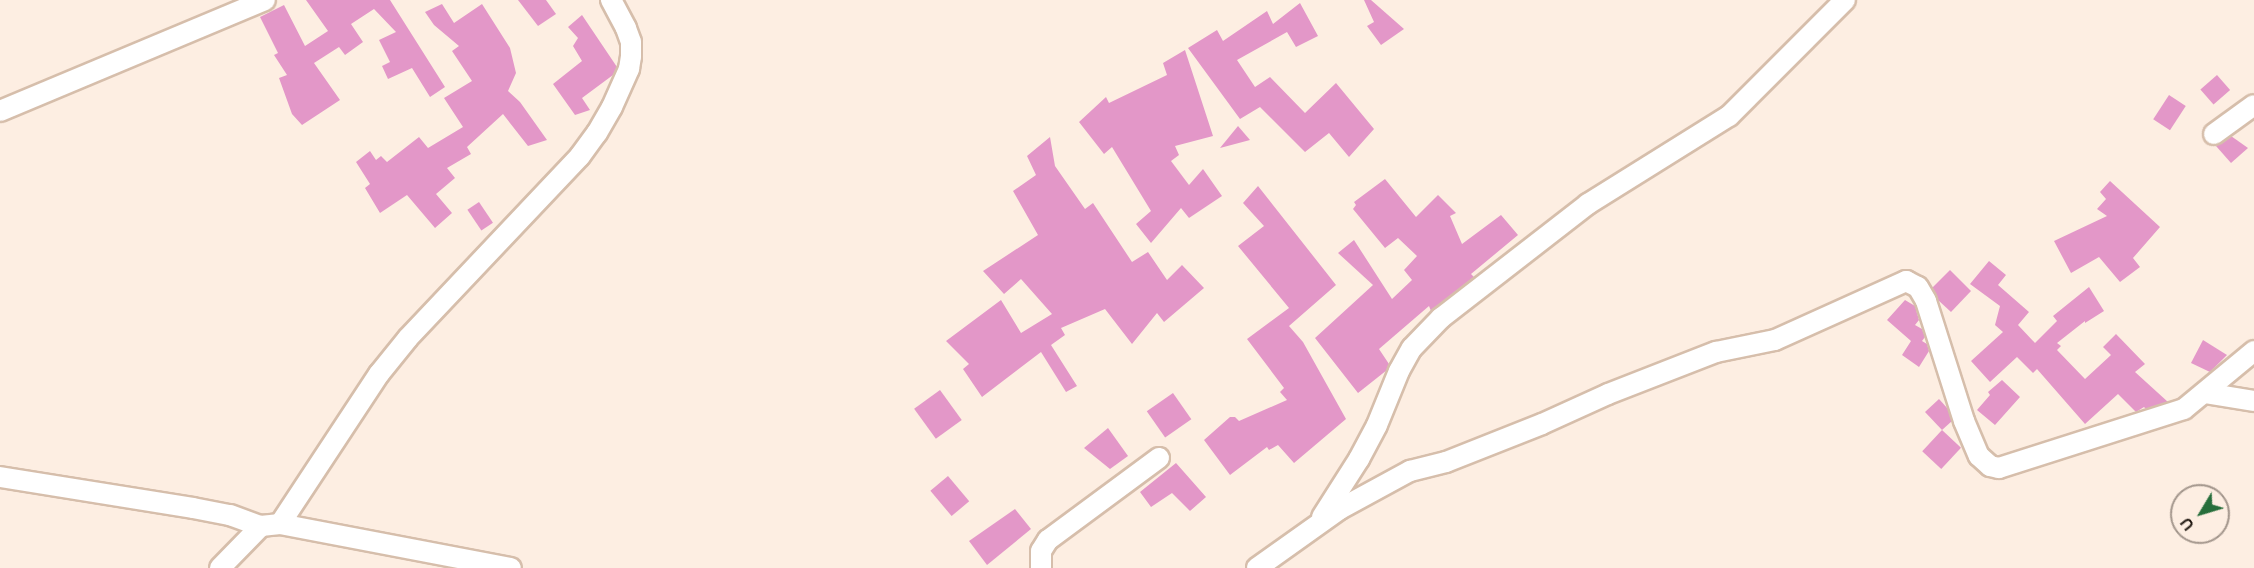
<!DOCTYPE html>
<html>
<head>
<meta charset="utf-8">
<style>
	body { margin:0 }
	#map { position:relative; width:2254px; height:568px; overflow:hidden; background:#fdeee2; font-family:Cabin,sans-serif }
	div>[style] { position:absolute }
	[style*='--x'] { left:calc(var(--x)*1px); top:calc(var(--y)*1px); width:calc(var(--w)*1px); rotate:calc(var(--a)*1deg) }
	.building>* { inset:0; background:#e397c8; transform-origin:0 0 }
	.roads { filter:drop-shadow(2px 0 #d6beab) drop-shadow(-2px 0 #d6beab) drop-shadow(0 2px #d6beab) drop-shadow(0 -2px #d6beab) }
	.minor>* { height:20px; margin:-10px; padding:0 10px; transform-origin:10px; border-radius:10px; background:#fff }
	span { translate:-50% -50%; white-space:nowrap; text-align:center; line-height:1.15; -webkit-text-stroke:4.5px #fdeee2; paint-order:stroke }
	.north { position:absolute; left:2170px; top:484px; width:60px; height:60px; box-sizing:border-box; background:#fdeee2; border:2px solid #a3968c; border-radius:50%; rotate:232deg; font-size:16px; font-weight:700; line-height:24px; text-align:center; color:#1b130c }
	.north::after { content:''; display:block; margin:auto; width:21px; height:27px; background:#276e3b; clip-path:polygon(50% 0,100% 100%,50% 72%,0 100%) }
</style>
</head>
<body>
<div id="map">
	<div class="building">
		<i style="clip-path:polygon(306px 0,390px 0,445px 87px,430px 97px,412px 68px,388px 79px,382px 66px,390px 62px,379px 40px,396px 32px,374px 9px,351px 24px,363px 42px,345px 55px,339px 47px,314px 63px,340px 100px,302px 125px,292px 114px,279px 78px,287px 75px,274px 55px,278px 53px,260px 17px,284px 5px,305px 46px,328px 31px)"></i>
		<i style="clip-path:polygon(518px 0,546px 0,556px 14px,538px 26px)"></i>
		<i style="clip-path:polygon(1364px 0,1371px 0,1404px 29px,1381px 45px,1367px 26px,1374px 22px)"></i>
		<i style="clip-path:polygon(1300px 3px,1318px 36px,1296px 47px,1287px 32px,1237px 60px,1255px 87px,1270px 77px,1305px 113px,1336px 83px,1374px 129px,1349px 157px,1329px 133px,1305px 152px,1260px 107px,1240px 119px,1188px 48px,1217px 30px,1223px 41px,1267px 11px,1273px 24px)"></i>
		<i style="clip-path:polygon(442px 4px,454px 23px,482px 4px,510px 48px,516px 73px,508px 91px,520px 102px,547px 140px,528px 146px,503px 114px,467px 147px,471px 154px,447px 168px,455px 178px,436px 194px,452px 213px,435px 228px,407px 195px,380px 213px,365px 188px,370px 184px,356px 162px,370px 151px,376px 160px,381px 156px,387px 162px,419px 137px,428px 148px,463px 127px,444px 98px,472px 81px,452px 51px,459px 46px,434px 25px,425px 12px)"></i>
		<i style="clip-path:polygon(582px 15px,617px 67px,613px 75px,582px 98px,590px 110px,575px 115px,553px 84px,582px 61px,573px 46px,578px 38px,568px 27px)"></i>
		<i style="clip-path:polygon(1185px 50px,1213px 136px,1175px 146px,1179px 155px,1171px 161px,1189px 185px,1203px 169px,1222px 196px,1189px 218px,1181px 208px,1151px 243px,1136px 224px,1151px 211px,1112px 147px,1104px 154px,1079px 122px,1106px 97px,1109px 103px,1167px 75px,1163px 63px)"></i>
		<i style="left:2217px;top:75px;width:20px;height:22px;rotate:49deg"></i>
		<i style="left:2169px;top:95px;width:20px;height:29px;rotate:33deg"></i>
		<i style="clip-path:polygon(1238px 126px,1250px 140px,1220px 148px)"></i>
		<i style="clip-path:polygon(2231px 136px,2248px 148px,2231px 163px,2216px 146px)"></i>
		<i style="clip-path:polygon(1050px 137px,1055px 166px,1085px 209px,1093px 203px,1132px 262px,1148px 252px,1167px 280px,1182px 265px,1204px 288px,1164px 322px,1157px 313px,1132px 344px,1105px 309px,1061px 328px,1065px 335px,1051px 345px,1077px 386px,1066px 392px,1041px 352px,982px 397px,963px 369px,969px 364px,946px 341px,1001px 300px,1021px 333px,1052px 314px,1021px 279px,1004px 294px,983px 271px,1038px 235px,1013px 191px,1036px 175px,1027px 156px)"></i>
		<i style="clip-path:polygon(1385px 179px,1416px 217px,1438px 195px,1456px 213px,1450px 216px,1462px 244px,1501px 215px,1518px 235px,1471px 274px,1474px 277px,1431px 311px,1429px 306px,1379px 349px,1389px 364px,1387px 370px,1358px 393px,1315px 338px,1373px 285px,1338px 253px,1354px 240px,1392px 299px,1412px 280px,1404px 270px,1417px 256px,1398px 238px,1385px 248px,1353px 209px,1356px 205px,1354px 202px)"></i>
		<i style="clip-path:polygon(2110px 181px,2160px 227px,2133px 258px,2140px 267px,2120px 282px,2099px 257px,2071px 273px,2054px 241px,2107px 216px,2097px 209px,2106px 199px,2100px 192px)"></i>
		<i style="clip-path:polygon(1258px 186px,1336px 285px,1289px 326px,1303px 342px,1346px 419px,1294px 463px,1278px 445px,1269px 450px,1267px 447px,1230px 475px,1204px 440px,1230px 417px,1235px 417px,1239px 421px,1287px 400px,1280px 392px,1284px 388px,1247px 339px,1289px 308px,1238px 246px,1264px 226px,1243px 203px)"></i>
		<i style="left:479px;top:202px;width:25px;height:14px;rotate:56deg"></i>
		<i style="clip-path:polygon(1989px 261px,2006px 275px,1998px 285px,2029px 312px,2018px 325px,2035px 343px,2057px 321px,2053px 316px,2089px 287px,2104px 311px,2085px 323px,2085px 321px,2057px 343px,2061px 346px,2057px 350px,2085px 379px,2111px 355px,2103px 347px,2116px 334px,2145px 364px,2135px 372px,2168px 402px,2146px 409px,2144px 407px,2136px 412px,2118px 394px,2085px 424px,2037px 369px,2033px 373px,2017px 357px,1990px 382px,1971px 361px,2003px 332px,1995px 325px,2000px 306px,1970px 284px)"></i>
		<i style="clip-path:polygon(1950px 270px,1971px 291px,1951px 312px,1938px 300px,1932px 288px)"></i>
		<i style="clip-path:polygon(1905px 300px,1915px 306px,1919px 320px,1915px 325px,1922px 329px,1925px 337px,1922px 341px,1927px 344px,1929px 351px,1919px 367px,1902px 355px,1911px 341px,1887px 320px)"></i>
		<i style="clip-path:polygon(2203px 340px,2227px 355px,2210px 372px,2191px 363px)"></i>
		<i style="clip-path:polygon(2002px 380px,2020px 397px,1995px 425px,1977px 410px,1990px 395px,1988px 392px)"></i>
		<i style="left:940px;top:390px;width:37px;height:32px;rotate:54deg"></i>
		<i style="left:1173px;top:393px;width:32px;height:32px;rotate:55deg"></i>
		<i style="clip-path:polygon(1939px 399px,1948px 409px,1952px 421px,1942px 430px,1925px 412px)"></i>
		<i style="clip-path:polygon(1108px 428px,1128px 456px,1110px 469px,1084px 448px)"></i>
		<i style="left:1942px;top:430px;width:26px;height:29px;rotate:43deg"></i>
		<i style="clip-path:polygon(1176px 463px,1206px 497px,1190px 511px,1172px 493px,1151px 507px,1140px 492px)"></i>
		<i style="left:948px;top:476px;width:33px;height:23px;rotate:50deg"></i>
		<i style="clip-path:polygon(1015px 509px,1031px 529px,987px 565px,969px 541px)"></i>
	</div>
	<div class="roads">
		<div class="minor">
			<i style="--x:0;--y:111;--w:287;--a:-22.7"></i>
			<i style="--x:2214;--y:134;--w:49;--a:-35.9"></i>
			<i style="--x:2205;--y:393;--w:50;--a:9.3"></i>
			<i style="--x:0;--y:477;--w:195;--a:9.1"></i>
			<i style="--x:193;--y:508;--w:38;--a:11"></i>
			<i style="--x:230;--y:515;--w:33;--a:20"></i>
			<i style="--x:261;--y:526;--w:19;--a:-6"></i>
			<i style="--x:280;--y:524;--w:180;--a:-56.6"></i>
			<i style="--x:379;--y:374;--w:46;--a:-51.1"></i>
			<i style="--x:408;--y:338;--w:250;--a:-46.6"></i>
			<i style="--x:580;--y:156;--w:29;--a:-54"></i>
			<i style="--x:597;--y:133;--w:30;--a:-60"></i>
			<i style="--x:612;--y:107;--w:42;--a:-65.9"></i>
			<i style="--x:629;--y:69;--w:13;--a:-81"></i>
			<i style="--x:631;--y:56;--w:14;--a:-90"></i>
			<i style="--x:631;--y:42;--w:15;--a:-110"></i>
			<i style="--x:626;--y:28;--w:32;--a:-118"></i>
			<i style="--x:1322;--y:517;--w:69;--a:-57.5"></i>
			<i style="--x:1359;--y:459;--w:38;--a:-62"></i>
			<i style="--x:1377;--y:425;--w:58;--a:-67.8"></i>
			<i style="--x:1399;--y:371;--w:26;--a:-61"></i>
			<i style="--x:1412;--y:348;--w:42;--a:-46"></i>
			<i style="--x:1441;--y:318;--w:186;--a:-37.8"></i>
			<i style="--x:1588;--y:204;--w:166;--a:-32"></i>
			<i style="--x:1729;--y:116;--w:164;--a:-45"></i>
			<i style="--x:280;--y:524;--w:235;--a:10.8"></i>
			<i style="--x:220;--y:568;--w:59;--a:-45.7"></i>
			<i style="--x:1041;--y:568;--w:17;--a:-90"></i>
			<i style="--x:1041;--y:551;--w:13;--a:-58"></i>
			<i style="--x:1048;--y:540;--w:138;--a:-36.5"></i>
			<i style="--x:1257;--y:568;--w:102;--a:-35.4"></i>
			<i style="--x:1340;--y:509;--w:80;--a:-28.5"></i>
			<i style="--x:1410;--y:471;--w:37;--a:-14"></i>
			<i style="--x:1446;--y:462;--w:103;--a:-21.6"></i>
			<i style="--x:1542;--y:424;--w:72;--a:-24.4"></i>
			<i style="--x:1608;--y:394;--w:116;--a:-21.3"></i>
			<i style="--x:1716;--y:352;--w:60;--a:-11.5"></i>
			<i style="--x:1775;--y:340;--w:144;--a:-24.2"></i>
			<i style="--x:1906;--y:281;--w:13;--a:27"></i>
			<i style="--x:1918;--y:287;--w:16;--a:60"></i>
			<i style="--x:1926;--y:301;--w:126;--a:72.4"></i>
			<i style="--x:1964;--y:421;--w:38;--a:67"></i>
			<i style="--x:1979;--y:456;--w:15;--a:42"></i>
			<i style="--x:1990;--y:466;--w:9;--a:13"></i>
			<i style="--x:1999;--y:468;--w:194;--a:-17.7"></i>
			<i style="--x:2184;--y:409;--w:91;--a:-39.6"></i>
		</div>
	</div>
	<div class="north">U</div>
</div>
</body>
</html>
